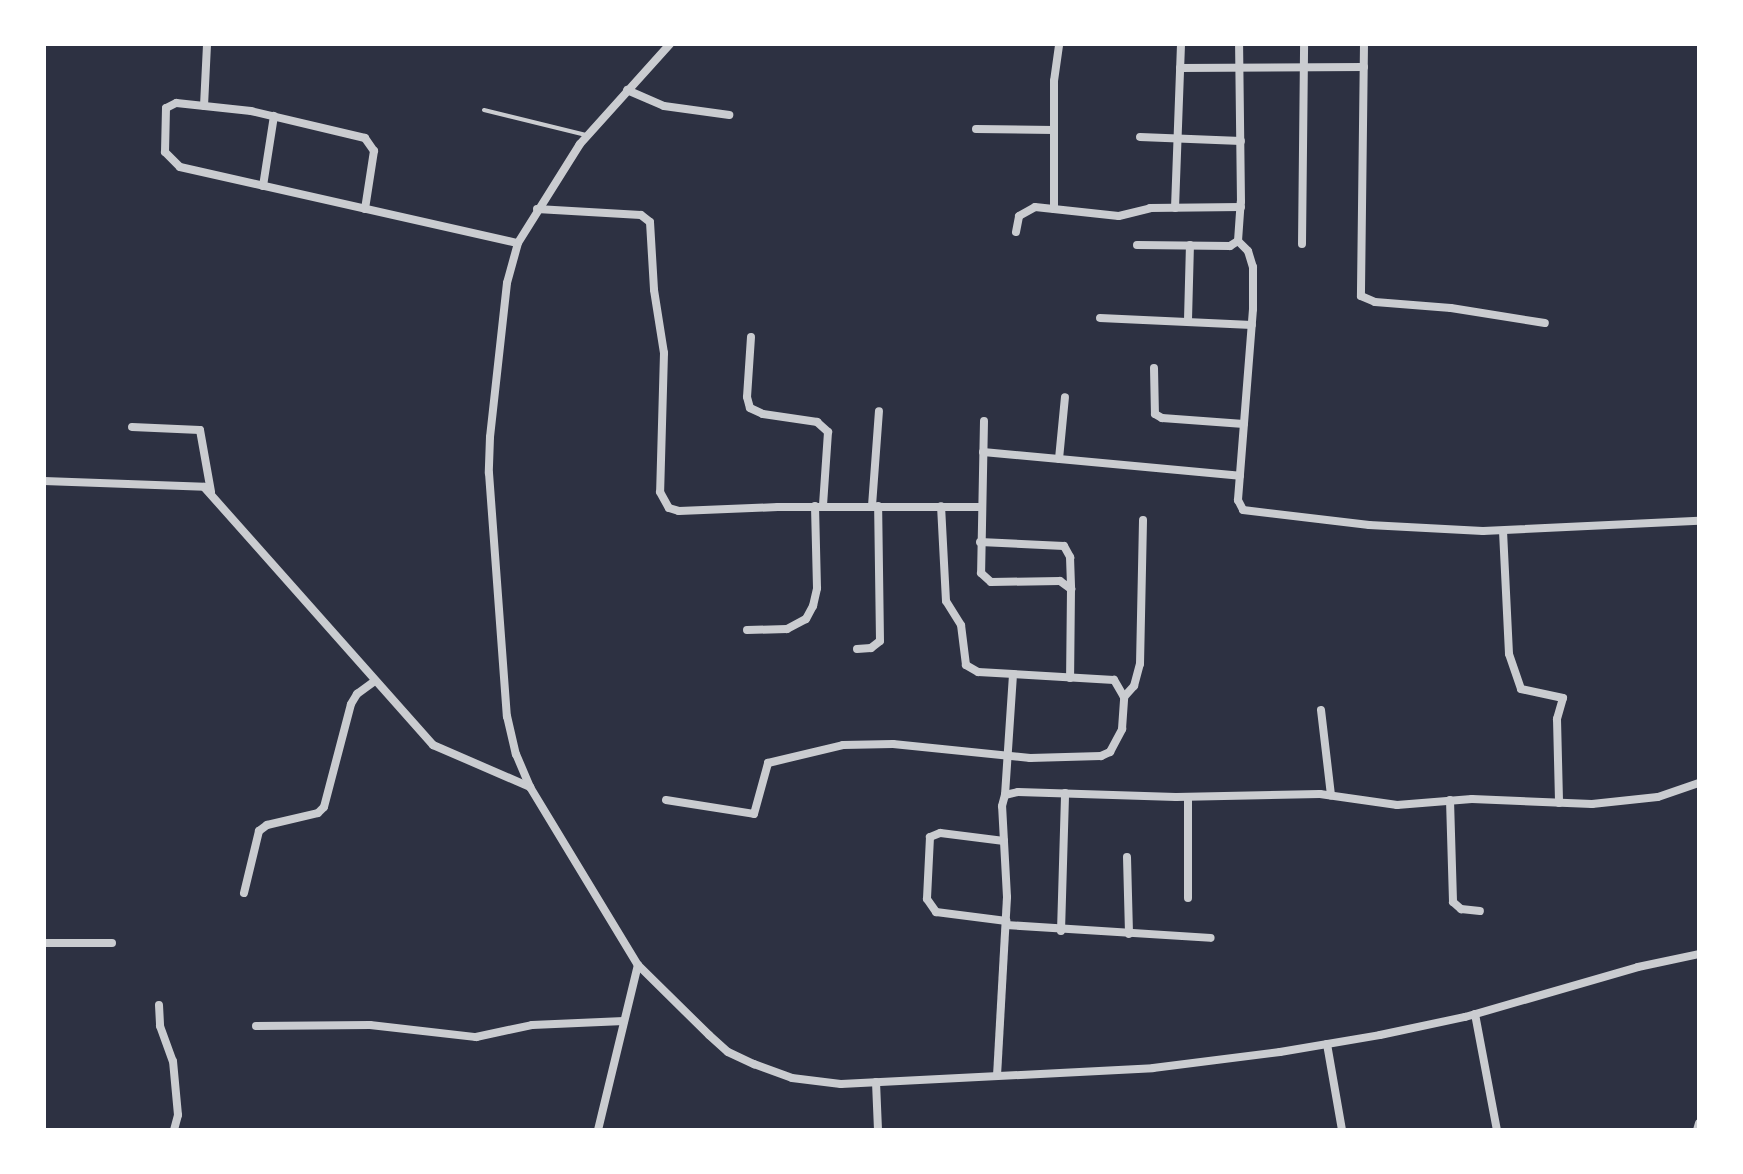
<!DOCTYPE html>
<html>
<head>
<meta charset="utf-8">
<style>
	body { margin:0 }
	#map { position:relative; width:1743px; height:1174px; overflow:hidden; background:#2d3142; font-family:Commissioner,sans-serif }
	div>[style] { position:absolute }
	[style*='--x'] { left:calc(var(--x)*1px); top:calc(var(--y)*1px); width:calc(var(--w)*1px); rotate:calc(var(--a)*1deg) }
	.service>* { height:4px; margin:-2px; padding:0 2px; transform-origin:2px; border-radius:2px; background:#caccd0 }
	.minor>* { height:8px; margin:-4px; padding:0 4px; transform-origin:4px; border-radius:4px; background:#caccd0 }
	span { translate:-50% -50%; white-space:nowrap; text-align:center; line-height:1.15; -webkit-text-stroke:8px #fff; paint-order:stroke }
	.frame { position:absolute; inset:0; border:46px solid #fff; pointer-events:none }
</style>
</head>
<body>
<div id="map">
	<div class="service">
		<i style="--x:484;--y:110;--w:105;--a:13.8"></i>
	</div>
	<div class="minor">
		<i style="--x:670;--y:44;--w:135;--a:132"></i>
		<i style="--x:580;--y:144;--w:117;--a:122.1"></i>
		<i style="--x:518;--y:243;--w:41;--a:105.4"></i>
		<i style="--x:507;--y:283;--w:155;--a:96.3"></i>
		<i style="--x:490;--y:437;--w:36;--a:92"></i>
		<i style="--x:489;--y:473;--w:244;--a:85.8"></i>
		<i style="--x:507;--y:716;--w:39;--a:77"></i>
		<i style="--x:516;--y:754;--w:36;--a:67"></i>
		<i style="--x:530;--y:787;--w:208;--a:58.8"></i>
		<i style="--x:638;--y:965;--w:100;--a:44.6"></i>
		<i style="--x:709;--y:1035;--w:25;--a:42"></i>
		<i style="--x:728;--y:1052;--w:29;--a:25"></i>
		<i style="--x:754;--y:1064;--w:40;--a:20.2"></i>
		<i style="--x:792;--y:1078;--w:49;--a:7"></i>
		<i style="--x:841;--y:1084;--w:312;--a:-2.9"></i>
		<i style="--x:1153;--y:1068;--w:128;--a:-7.2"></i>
		<i style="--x:1280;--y:1052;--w:101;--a:-9.6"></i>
		<i style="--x:1380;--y:1035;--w:87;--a:-12"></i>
		<i style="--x:1465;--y:1017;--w:180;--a:-16.1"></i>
		<i style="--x:1638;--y:967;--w:62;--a:-12"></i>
		<i style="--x:1364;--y:44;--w:252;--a:90.7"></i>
		<i style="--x:1361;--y:296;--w:15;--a:23"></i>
		<i style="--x:1375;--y:302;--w:76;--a:4.5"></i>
		<i style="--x:1451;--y:308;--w:95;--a:9.1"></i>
		<i style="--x:1180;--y:68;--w:184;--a:-0.3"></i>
		<i style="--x:627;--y:90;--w:40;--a:23.4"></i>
		<i style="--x:664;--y:106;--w:66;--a:7.9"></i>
		<i style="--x:204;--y:106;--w:62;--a:-87.2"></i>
		<i style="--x:976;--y:129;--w:78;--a:0.7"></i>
		<i style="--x:1140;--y:137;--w:101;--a:2.3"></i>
		<i style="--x:263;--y:186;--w:71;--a:-81.1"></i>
		<i style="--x:1175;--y:208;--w:164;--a:-87.9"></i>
		<i style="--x:365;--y:209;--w:59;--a:-81.2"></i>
		<i style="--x:374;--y:151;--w:16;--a:-125"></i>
		<i style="--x:365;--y:138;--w:117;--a:-166.7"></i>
		<i style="--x:251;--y:111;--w:75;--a:-173.9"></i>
		<i style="--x:176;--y:103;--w:11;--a:153"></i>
		<i style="--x:166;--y:108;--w:44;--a:91.3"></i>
		<i style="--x:165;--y:152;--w:21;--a:45"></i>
		<i style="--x:180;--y:167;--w:346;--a:12.7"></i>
		<i style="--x:537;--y:209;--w:104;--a:3.3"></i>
		<i style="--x:641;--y:215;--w:11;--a:38"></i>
		<i style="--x:650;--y:222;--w:68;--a:86.6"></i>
		<i style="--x:654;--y:290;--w:64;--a:81"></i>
		<i style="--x:664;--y:353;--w:139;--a:91.6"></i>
		<i style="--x:660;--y:492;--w:18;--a:61"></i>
		<i style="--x:669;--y:508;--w:10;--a:17"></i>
		<i style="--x:679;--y:511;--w:99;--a:-2.3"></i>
		<i style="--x:778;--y:507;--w:203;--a:0"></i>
		<i style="--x:1054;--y:209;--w:128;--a:-90"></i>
		<i style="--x:1054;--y:81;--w:37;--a:-82"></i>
		<i style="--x:1016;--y:232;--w:16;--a:-79"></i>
		<i style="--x:1019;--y:216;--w:18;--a:-29"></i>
		<i style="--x:1035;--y:207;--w:84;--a:6.1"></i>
		<i style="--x:1119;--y:216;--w:32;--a:-14"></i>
		<i style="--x:1150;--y:208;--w:91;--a:-0.6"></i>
		<i style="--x:1238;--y:241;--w:14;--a:45"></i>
		<i style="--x:1248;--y:251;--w:17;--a:73"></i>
		<i style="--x:1253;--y:267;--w:42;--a:90"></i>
		<i style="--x:1253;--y:309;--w:192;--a:94.5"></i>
		<i style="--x:1238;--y:500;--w:11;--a:63"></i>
		<i style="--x:1243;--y:510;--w:127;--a:6.8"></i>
		<i style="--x:1369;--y:525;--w:114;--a:3"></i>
		<i style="--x:1483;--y:531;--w:216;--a:-2.7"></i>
		<i style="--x:1302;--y:244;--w:200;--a:-89.4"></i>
		<i style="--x:1137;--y:245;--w:93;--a:0.6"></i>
		<i style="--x:1230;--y:246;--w:9;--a:-32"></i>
		<i style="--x:1238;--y:241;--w:39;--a:-86"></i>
		<i style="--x:1241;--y:202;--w:158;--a:-90.7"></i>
		<i style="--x:1100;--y:318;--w:152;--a:2.6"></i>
		<i style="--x:1188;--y:320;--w:75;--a:-88.5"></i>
		<i style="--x:751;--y:337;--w:60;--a:93.8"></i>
		<i style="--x:747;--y:397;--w:11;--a:75"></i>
		<i style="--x:750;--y:408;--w:14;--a:25"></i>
		<i style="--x:763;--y:414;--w:55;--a:8.4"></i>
		<i style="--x:817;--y:422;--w:15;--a:42"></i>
		<i style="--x:828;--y:432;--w:74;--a:93.9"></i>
		<i style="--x:1154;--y:368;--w:46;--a:88.8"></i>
		<i style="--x:1155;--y:414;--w:8;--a:30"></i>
		<i style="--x:1162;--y:418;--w:82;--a:4.2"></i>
		<i style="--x:984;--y:421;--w:152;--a:91.1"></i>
		<i style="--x:981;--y:573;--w:13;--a:42"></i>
		<i style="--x:991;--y:582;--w:69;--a:-0.8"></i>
		<i style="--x:1060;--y:581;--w:14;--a:36"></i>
		<i style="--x:1071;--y:589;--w:89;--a:90.6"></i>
		<i style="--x:132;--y:427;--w:68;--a:2.5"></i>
		<i style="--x:200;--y:430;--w:63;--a:79.9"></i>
		<i style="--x:983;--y:452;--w:258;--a:5.3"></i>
		<i style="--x:1059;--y:459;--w:62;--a:-84.5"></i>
		<i style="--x:44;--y:481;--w:160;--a:2.1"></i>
		<i style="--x:204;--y:487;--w:345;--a:48.4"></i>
		<i style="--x:433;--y:745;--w:106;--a:23.4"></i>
		<i style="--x:872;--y:506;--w:95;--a:-85.8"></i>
		<i style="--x:1503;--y:531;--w:123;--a:87.2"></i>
		<i style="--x:1509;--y:654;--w:37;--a:71"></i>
		<i style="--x:1521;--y:689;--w:43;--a:12.1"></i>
		<i style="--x:1563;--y:698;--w:22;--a:106"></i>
		<i style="--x:1557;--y:719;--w:84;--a:88.6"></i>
		<i style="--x:980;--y:542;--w:84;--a:2.7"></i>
		<i style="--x:1064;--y:546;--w:13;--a:61"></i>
		<i style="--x:1070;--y:557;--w:31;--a:88"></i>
		<i style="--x:747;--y:630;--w:40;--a:-1.4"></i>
		<i style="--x:787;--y:629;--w:21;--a:-28"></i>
		<i style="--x:806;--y:619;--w:15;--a:-62"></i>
		<i style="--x:813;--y:606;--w:18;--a:-77"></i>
		<i style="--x:817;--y:588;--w:82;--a:-91.4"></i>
		<i style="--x:857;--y:649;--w:14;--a:-4"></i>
		<i style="--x:871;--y:648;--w:11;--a:-38"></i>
		<i style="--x:880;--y:641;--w:135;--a:-90.8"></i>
		<i style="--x:1124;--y:697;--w:15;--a:-48"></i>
		<i style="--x:1134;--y:686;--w:23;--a:-75"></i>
		<i style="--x:1140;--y:664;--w:144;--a:-88.8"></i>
		<i style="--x:1321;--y:710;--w:86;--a:83.3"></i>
		<i style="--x:1005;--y:795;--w:121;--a:-86.2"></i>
		<i style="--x:1188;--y:797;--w:101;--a:90"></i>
		<i style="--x:666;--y:800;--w:89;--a:9"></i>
		<i style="--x:754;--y:814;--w:53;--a:-74.6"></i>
		<i style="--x:768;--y:763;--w:77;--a:-13.5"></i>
		<i style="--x:843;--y:745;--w:50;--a:-1.1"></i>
		<i style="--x:893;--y:744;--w:138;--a:5.8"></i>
		<i style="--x:1030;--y:758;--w:71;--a:-1.6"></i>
		<i style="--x:1101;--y:756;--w:10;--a:-24"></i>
		<i style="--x:1110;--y:752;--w:26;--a:-62"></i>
		<i style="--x:1122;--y:729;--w:32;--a:-86"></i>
		<i style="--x:1124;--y:697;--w:20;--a:-120"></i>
		<i style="--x:1114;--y:680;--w:136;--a:-176.6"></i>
		<i style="--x:978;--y:672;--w:14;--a:-150"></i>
		<i style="--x:966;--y:665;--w:40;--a:-97.1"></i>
		<i style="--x:961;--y:625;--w:28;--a:-122"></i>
		<i style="--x:946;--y:601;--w:95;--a:-93"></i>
		<i style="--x:1450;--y:800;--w:102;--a:88.3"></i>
		<i style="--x:1453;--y:902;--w:11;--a:41"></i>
		<i style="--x:1461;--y:909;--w:19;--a:6"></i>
		<i style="--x:1004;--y:841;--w:64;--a:-172.9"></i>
		<i style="--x:940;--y:833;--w:11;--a:158"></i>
		<i style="--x:930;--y:837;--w:62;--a:92.8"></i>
		<i style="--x:927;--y:899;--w:16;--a:55"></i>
		<i style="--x:936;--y:912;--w:71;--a:7.3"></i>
		<i style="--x:1127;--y:857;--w:77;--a:88.5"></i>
		<i style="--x:244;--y:893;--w:64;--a:-76.4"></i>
		<i style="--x:259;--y:831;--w:10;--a:-37"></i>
		<i style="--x:267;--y:825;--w:52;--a:-13.2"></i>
		<i style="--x:318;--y:813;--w:8;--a:-45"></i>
		<i style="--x:324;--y:807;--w:106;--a:-75.3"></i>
		<i style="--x:351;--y:704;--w:12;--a:-59"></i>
		<i style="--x:357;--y:694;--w:22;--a:-36"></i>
		<i style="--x:1006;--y:925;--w:205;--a:3.6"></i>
		<i style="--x:1061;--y:931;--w:138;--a:-88.3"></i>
		<i style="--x:44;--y:943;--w:68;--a:0"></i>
		<i style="--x:159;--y:1005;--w:21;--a:87"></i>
		<i style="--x:160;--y:1026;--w:37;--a:70"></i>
		<i style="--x:173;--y:1061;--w:54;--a:84.7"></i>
		<i style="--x:178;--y:1115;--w:16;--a:105"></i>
		<i style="--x:1475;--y:1014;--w:118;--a:79.3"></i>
		<i style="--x:256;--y:1026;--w:114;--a:-0.5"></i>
		<i style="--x:370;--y:1025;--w:107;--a:6.5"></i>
		<i style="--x:476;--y:1037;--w:57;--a:-12.1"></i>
		<i style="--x:532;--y:1025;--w:92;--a:-2.5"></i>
		<i style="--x:1327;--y:1044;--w:87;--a:80.1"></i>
		<i style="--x:997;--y:1076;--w:179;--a:-86.8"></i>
		<i style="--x:1007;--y:897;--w:91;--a:-93.1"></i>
		<i style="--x:1002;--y:806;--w:11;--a:-75"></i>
		<i style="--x:1005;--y:795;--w:13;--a:-13"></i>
		<i style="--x:1018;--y:792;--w:158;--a:1.8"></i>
		<i style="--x:1176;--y:797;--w:144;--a:-1.2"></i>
		<i style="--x:1320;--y:794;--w:78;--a:8.1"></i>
		<i style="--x:1397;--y:805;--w:75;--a:-4.6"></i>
		<i style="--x:1472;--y:799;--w:120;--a:2.4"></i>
		<i style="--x:1592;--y:804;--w:66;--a:-6.1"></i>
		<i style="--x:1658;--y:797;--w:43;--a:-18.9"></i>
		<i style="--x:876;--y:1082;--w:48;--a:87.6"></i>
		<i style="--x:598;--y:1130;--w:170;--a:-76.4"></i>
		<i style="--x:1697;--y:1130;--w:7;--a:-74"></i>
	</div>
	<div class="frame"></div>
</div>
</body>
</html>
